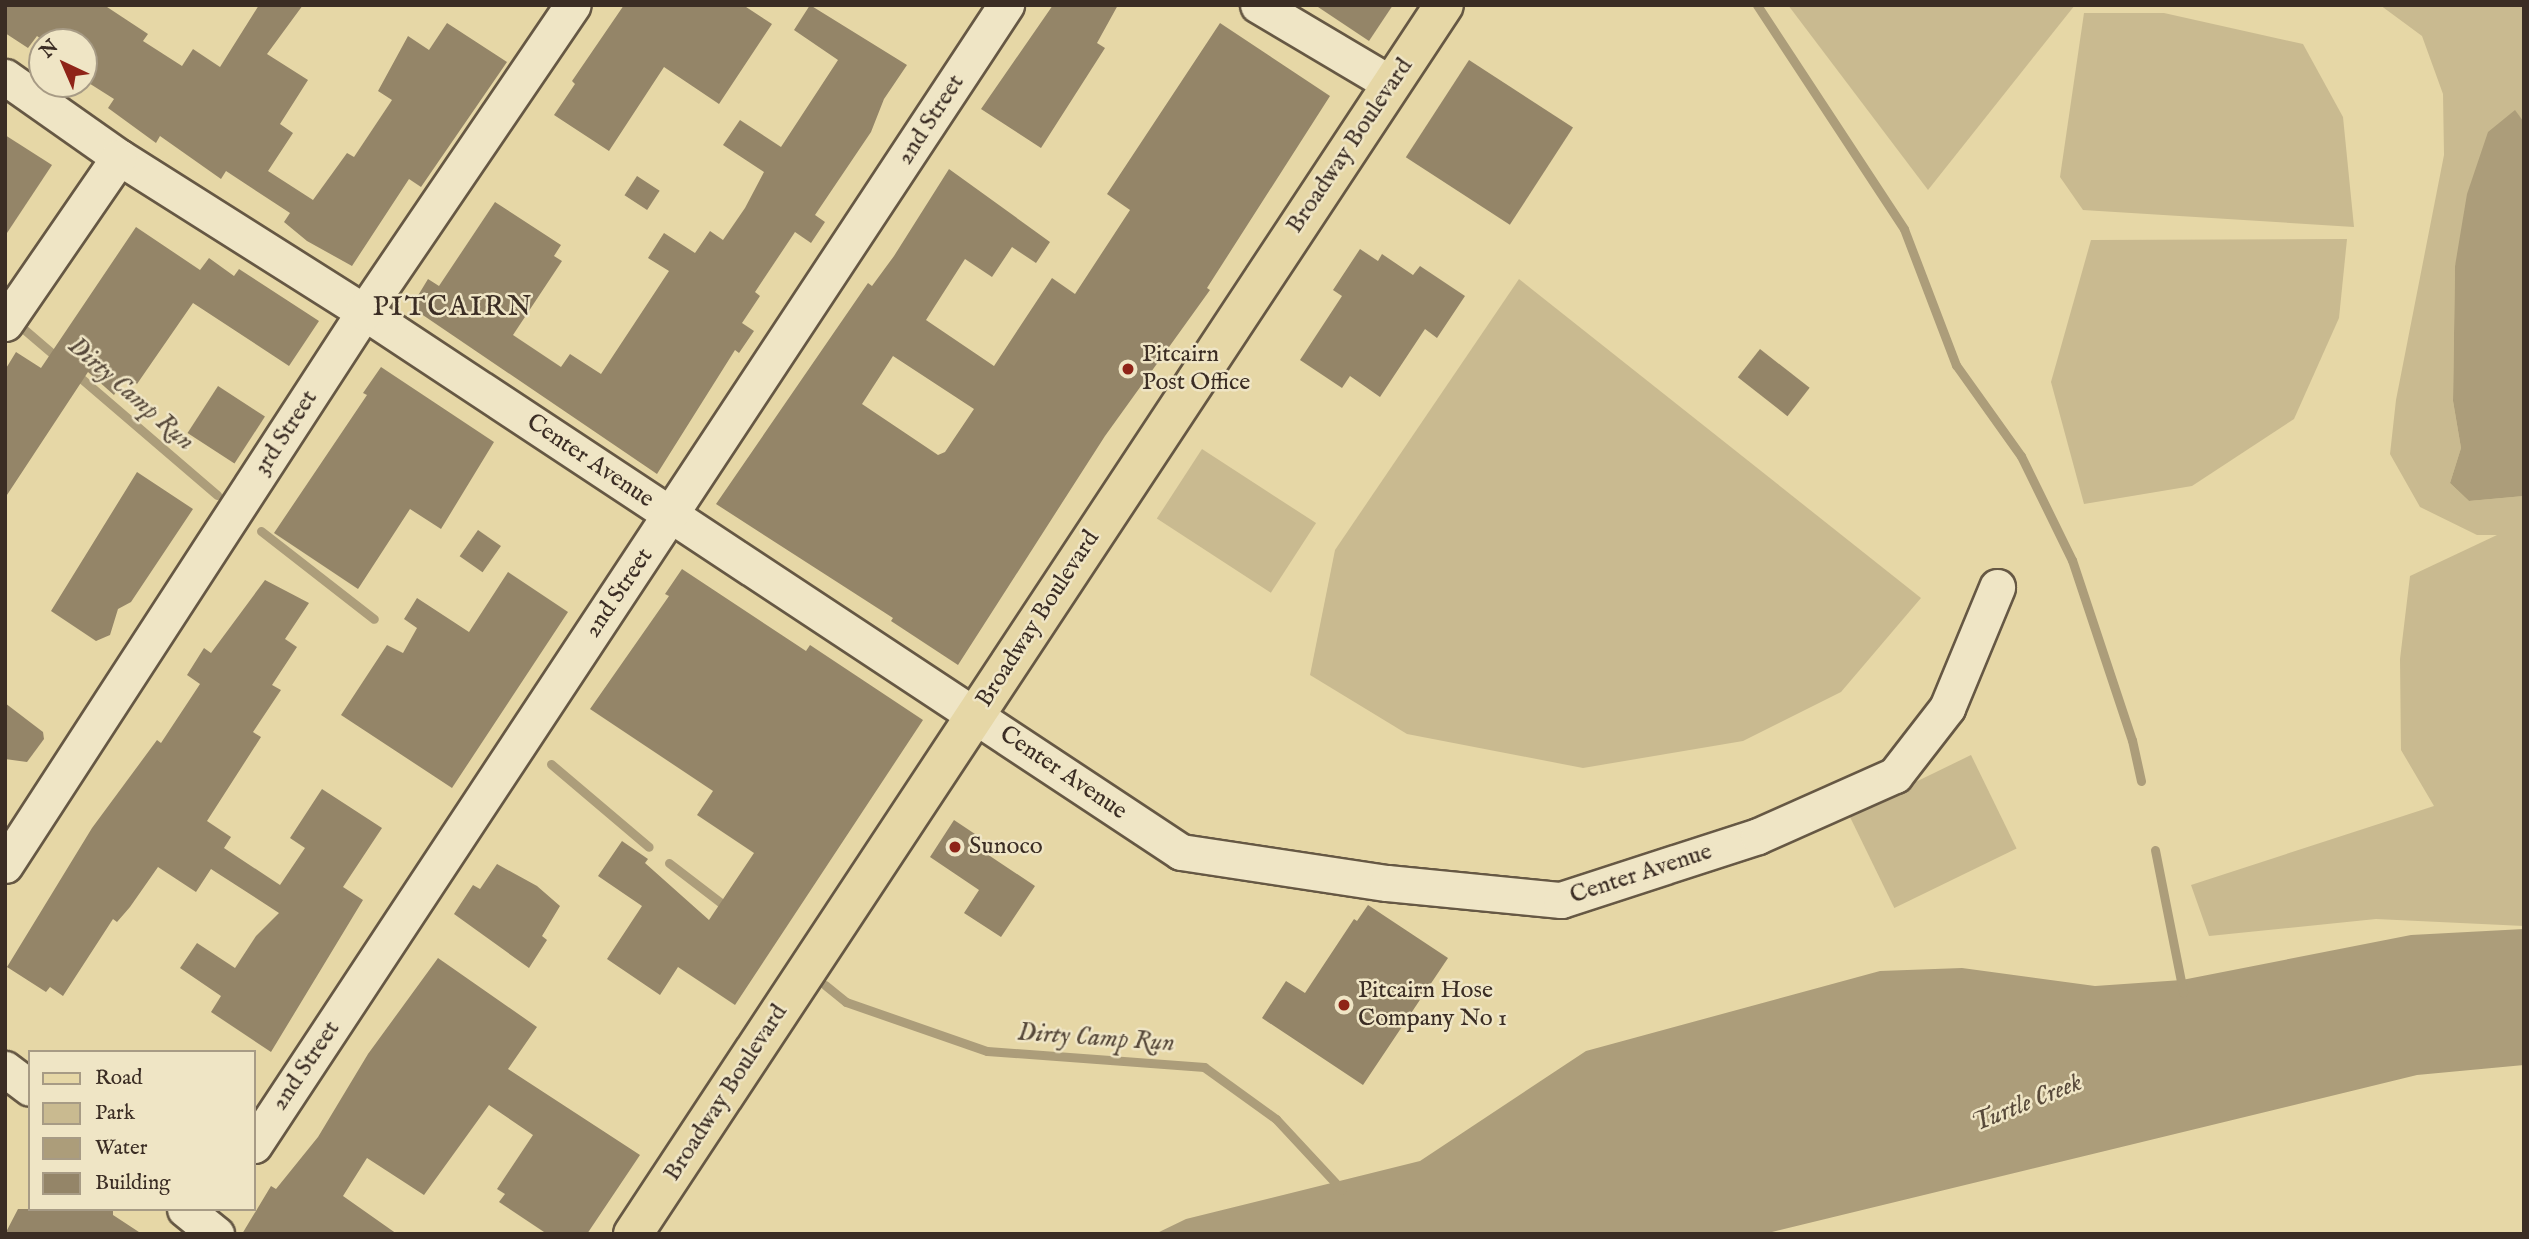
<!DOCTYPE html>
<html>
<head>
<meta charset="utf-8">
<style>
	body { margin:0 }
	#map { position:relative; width:2529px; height:1239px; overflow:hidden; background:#e6d7a6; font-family:"IM FELL English",serif }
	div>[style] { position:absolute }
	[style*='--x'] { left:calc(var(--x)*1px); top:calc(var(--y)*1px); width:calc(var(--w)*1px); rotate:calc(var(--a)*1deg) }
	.green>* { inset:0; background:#c9ba90; transform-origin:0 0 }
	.water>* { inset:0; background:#ac9d7a }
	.stream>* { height:9px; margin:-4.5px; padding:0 4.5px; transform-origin:4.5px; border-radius:4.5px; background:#ac9d7a }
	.building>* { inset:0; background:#948568; transform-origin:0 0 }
	.roads { filter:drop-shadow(2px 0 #665844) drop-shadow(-2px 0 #665844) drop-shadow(0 2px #665844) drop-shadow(0 -2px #665844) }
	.minor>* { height:35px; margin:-17.5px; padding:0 17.5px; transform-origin:17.5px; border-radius:17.5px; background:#efe5c5 }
	.major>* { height:38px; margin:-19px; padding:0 19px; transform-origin:19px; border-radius:19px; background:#e6d7a6 }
	.dots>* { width:19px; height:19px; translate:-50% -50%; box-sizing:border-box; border:4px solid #efe5c5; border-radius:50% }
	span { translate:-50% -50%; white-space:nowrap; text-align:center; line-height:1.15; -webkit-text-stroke:5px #efe5c5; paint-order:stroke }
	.street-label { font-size:24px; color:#3b2d24 }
	.poi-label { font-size:24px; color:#3b2d24 }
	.left { translate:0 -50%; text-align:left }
	.water-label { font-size:26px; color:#57493a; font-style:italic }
	.quarter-label { font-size:28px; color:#3b2d24; letter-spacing:2px }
	.frame { position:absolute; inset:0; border:7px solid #3b2d24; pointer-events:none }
	.legend { position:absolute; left:28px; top:1050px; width:228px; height:161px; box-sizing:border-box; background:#efe5c5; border:2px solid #a79b85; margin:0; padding:9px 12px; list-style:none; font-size:21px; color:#3b2d24 }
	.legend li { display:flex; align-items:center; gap:14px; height:35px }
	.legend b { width:35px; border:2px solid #a79b85 }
	.north { position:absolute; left:28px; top:28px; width:70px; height:70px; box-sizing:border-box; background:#efe5c5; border:2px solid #a79b85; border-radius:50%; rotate:316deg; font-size:19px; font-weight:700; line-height:28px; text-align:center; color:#3b2d24 }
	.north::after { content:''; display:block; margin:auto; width:24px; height:32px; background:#8f2418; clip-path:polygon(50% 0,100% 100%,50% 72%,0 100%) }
</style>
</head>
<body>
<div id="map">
	<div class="green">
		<i style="clip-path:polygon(1788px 5px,2075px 5px,1928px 190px)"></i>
		<i style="clip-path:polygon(2380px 5px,2524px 5px,2524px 122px,2515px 111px,2455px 266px,2453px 401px,2461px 448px,2450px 483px,2469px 501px,2524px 496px,2524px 926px,2376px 919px,2209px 936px,2191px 885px,2434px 806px,2401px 750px,2400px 659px,2410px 576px,2497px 535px,2477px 535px,2420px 507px,2390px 454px,2396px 400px,2444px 155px,2443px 94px,2422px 36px)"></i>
		<i style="clip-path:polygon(2084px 13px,2164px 13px,2303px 44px,2343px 117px,2354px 227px,2083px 210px,2060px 177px)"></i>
		<i style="clip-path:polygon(2347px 239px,2339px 318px,2294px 419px,2192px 486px,2084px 504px,2051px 382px,2091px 240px)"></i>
		<i style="clip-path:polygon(1519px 279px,1921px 598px,1841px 692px,1743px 741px,1583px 768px,1407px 734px,1310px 675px,1335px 550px)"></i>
		<i style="left:1202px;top:449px;width:136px;height:83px;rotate:33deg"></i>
		<i style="left:1971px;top:755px;width:104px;height:136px;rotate:64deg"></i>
	</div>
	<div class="water">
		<i style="clip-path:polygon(2515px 110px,2524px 122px,2524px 496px,2469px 501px,2450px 483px,2461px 448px,2453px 401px,2455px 266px,2467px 194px,2488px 132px)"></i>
		<i style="clip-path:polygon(2524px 929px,2524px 1065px,2417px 1075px,1764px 1234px,1155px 1234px,1186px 1219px,1420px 1161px,1586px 1051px,1880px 971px,1962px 968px,2095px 986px,2182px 980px,2411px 935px)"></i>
	</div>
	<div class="stream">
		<i style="--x:1757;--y:5;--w:268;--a:56.7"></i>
		<i style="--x:1904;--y:229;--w:146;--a:69.1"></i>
		<i style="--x:1956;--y:365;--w:112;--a:54.5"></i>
		<i style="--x:2021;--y:456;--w:116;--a:63.9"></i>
		<i style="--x:2072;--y:560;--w:190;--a:71.6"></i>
		<i style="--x:2132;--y:740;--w:42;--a:77.6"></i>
		<i style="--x:19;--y:325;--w:54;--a:40.5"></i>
		<i style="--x:76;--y:374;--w:186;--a:40.6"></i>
		<i style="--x:261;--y:531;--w:143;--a:37.9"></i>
		<i style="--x:551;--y:764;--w:128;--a:40.3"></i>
		<i style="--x:2155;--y:850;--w:145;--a:78.8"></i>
		<i style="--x:669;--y:863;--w:76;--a:37.5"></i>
		<i style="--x:825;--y:985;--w:27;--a:39"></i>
		<i style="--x:846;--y:1002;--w:149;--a:19.2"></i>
		<i style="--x:987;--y:1051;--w:218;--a:4.2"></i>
		<i style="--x:1204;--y:1067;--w:89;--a:35.8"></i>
		<i style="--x:1276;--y:1119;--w:97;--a:47.1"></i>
	</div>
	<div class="building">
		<i style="clip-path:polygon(5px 5px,104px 5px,148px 34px,143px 41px,182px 66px,193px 49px,220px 67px,259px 5px,303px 5px,267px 54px,308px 80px,280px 124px,293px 133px,268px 171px,313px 200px,347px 153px,354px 157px,392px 100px,378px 91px,408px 36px,429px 50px,447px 23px,507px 62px,421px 187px,409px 179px,352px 266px,307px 241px,284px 222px,290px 213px,226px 171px,221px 179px,160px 136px,156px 143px,108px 108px,114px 99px,84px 80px,84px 42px,45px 42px,37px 36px,28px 48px,5px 33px)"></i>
		<i style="clip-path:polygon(624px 5px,743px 5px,772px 24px,719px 104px,664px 67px,609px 151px,554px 115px,575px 84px,572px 81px)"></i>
		<i style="clip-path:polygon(810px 5px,907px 65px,884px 99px,871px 132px,815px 215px,825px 222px,811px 243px,795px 232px,755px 292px,760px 296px,742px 323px,754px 331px,739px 353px,735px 350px,657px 474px,411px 307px,428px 279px,439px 286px,495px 202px,561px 245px,554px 256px,562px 261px,513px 335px,561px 367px,570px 354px,601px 374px,669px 271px,648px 258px,664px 233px,695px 253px,710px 231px,723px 240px,745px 208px,764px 172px,723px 145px,740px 120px,781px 147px,838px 60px,794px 30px)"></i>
		<i style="clip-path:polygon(1053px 5px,1118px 5px,1097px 43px,1105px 48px,1041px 148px,981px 109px)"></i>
		<i style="clip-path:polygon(1315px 5px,1393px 5px,1369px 41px)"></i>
		<i style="clip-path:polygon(evenodd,1220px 23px,1330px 96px,1207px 288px,1210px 290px,1105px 436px,958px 665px,891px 621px,893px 618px,716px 504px,868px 283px,872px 286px,894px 256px,949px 169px,1050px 242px,1036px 263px,1012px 247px,992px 277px,965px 259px,926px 320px,994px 366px,1052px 278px,1075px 294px,1130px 210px,1107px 194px,1220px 23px,893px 356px,974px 409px,945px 452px,938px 455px,862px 404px,893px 356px)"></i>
		<i style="left:1469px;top:60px;width:124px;height:116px;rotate:33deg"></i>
		<i style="clip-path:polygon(5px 135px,52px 165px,5px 236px)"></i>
		<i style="left:637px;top:176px;width:27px;height:23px;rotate:33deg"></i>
		<i style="clip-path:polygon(136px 227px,200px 270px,209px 258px,234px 276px,239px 269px,319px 321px,289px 366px,193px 303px,137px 384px,126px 376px,114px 395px,88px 372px,5px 498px,5px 370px,16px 352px,41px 368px)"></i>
		<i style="clip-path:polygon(1360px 249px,1378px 261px,1382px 254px,1413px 275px,1420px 266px,1465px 296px,1437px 338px,1425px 329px,1380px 397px,1350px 376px,1342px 388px,1300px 360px,1342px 296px,1333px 290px)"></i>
		<i style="left:1760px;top:349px;width:63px;height:36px;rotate:38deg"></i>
		<i style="clip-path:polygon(381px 367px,494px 442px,441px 529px,410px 509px,358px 589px,274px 533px,367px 395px,363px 393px)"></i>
		<i style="left:218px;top:386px;width:56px;height:56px;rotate:33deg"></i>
		<i style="clip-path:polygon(137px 472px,193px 509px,131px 602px,118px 609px,110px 635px,96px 641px,51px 611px)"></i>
		<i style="left:478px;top:530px;width:28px;height:32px;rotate:35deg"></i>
		<i style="clip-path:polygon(682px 569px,806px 651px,810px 645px,923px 720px,735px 1005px,678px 967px,660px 995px,607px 959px,642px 906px,598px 876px,622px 841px,648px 859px,645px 863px,709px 920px,754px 853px,697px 815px,713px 791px,590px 709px,669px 596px,665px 594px)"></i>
		<i style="clip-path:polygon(508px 572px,568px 612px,452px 788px,341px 715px,387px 645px,403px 653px,417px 628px,404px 619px,417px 598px,469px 632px)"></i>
		<i style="clip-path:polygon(265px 580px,309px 603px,285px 639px,297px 647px,272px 685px,281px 690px,253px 732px,261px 737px,207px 821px,231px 837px,224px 848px,280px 885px,305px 848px,290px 838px,322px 789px,382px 828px,343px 887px,363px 900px,271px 1052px,211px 1012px,221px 996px,180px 968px,197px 943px,235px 968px,256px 936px,279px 913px,211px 869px,196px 892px,158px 867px,130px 907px,117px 922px,113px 919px,63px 996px,50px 987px,46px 992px,7px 967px,92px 828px,157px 740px,161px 743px,200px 684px,187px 675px,204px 648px,211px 653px)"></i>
		<i style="clip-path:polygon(5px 703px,43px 732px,44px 739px,27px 762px,5px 759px)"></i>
		<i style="clip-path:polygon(954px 820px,981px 838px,975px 846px,1035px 886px,1001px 937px,964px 913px,979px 890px,930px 857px)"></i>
		<i style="clip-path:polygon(497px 864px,537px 886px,560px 906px,542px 936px,547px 940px,529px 968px,454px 914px,473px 885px,480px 889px)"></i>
		<i style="clip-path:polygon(1368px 905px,1448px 958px,1363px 1085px,1262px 1018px,1286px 981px,1305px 993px,1354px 919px,1357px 921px)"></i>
		<i style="clip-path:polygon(438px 958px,537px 1027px,508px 1069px,640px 1155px,587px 1234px,547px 1234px,499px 1202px,505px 1194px,497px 1189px,533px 1135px,489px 1105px,424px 1195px,367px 1158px,343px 1196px,397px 1234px,242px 1234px,271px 1186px,276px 1189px,318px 1137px,368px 1054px)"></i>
		<i style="clip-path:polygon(18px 1209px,113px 1209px,113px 1215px,142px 1234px,5px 1234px)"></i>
	</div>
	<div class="roads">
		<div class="minor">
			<i style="--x:1258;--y:5;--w:155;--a:30.7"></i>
			<i style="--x:5;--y:77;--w:139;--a:35.1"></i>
			<i style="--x:119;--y:157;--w:290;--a:32.3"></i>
			<i style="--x:364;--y:312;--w:979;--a:33.46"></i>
			<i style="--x:1181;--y:852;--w:208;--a:8.6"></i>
			<i style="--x:1387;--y:883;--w:175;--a:5.6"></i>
			<i style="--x:1561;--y:900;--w:207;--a:-18"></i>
			<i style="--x:1758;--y:836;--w:150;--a:-24"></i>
			<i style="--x:1895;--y:775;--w:85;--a:-52.2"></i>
			<i style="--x:1947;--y:708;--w:131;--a:-67.5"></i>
			<i style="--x:5;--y:323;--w:201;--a:-55.5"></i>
			<i style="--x:5;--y:865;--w:659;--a:-57.01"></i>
			<i style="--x:364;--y:312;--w:371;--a:-55.8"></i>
			<i style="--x:5;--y:1069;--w:31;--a:37"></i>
			<i style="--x:254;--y:1145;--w:1366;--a:-56.59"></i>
			<i style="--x:185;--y:1209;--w:40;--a:39"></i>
		</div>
		<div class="major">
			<i style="--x:633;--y:1234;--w:1472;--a:-56.58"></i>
		</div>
	</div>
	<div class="dots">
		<i style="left:1128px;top:369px;background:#8f2418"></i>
		<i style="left:955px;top:847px;background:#8f2418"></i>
		<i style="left:1344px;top:1005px;background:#8f2418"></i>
	</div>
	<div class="street-label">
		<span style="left:931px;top:120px;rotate:-57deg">2nd Street</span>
		<span style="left:1350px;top:146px;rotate:-56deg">Broadway Boulevard</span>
		<span style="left:286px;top:433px;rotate:-57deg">3rd Street</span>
		<span style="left:590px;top:461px;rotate:34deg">Center Avenue</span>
		<span style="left:619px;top:593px;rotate:-56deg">2nd Street</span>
		<span style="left:1038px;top:619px;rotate:-57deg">Broadway Boulevard</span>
		<span style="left:1063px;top:773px;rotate:34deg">Center Avenue</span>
		<span style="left:1641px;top:874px;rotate:-18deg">Center Avenue</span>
		<span style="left:306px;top:1066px;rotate:-56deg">2nd Street</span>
		<span style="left:726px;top:1093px;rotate:-57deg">Broadway Boulevard</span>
	</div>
	<div class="poi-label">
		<span class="left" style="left:1142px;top:369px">Pitcairn<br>Post Office</span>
		<span class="left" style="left:969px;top:847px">Sunoco</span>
		<span class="left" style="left:1358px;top:1005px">Pitcairn Hose<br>Company No 1</span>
	</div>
	<div class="water-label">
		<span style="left:131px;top:394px;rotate:41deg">Dirty Camp Run</span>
		<span style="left:1096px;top:1038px;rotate:4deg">Dirty Camp Run</span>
		<span style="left:2027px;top:1103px;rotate:-22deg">Turtle Creek</span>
	</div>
	<div class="quarter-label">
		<span style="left:453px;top:308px">PITCAIRN</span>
	</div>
	<div class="frame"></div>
	<ul class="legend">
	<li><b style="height:9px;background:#e6d7a6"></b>Road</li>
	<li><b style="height:19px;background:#c9ba90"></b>Park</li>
	<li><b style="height:19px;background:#ac9d7a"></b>Water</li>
	<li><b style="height:19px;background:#948568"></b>Building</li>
	</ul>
	<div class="north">N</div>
</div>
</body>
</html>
